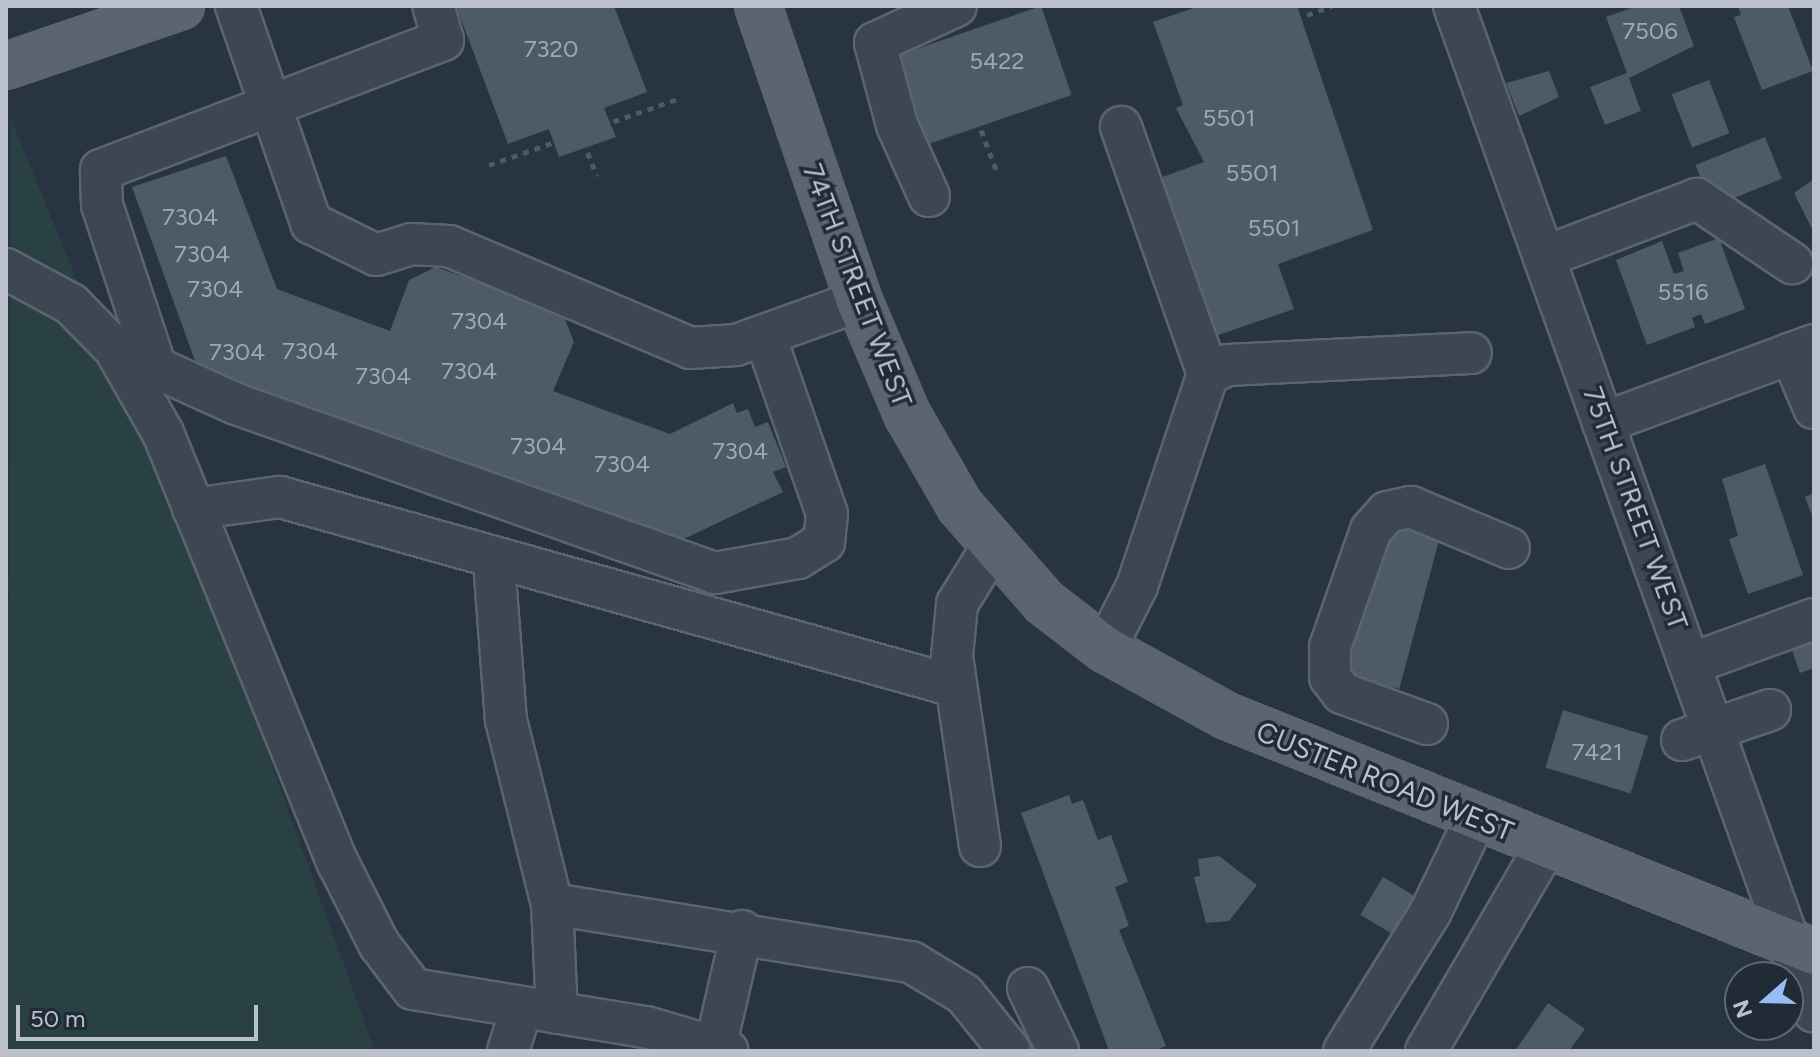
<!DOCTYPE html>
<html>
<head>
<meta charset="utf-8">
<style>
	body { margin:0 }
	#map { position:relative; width:1820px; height:1057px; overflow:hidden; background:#283442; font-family:Figtree,sans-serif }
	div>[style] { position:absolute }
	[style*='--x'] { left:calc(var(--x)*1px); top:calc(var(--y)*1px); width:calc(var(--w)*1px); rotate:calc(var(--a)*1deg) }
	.green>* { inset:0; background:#2a4143 }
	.building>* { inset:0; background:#4d5a68; transform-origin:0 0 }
	.path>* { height:5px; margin-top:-2.5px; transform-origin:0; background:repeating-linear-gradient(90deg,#495e60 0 6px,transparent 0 12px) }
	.roads { filter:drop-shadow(2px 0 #5b646f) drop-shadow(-2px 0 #5b646f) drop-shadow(0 2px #5b646f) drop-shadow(0 -2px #5b646f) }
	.minor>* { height:40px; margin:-20px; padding:0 20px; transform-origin:20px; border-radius:20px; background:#3d4652 }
	.major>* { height:44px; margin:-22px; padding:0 22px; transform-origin:22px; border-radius:22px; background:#5b6572 }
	span { translate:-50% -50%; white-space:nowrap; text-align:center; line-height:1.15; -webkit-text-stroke:7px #212b38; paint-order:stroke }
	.number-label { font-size:24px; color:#9fa7b3 }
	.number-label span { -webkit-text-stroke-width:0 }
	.street-label { font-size:28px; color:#bac1cc }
	.frame { position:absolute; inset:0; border:8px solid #bac1cc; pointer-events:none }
	.north { position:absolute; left:1724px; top:961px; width:80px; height:80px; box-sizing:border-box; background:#212b38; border:2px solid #5e6773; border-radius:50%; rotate:250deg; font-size:22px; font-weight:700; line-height:32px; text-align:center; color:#bac1cc }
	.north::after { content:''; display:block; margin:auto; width:28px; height:36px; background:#96bef4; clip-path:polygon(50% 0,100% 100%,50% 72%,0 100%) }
	.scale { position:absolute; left:16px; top:1005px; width:242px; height:36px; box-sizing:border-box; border:4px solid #bac1cc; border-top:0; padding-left:10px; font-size:24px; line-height:28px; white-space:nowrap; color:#bac1cc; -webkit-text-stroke:6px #212b38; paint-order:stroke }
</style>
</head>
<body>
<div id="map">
	<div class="green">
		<i style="clip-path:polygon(11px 119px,247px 696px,375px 1051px,6px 1051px)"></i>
	</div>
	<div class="building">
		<i style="clip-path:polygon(456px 6px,614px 6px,647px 92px,604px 108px,616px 137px,559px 157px,549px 129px,508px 144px)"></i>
		<i style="left:1041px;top:6px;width:94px;height:158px;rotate:71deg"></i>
		<i style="clip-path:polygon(1199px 6px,1297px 6px,1373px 230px,1278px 264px,1294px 309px,1210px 338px,1154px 180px,1204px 162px,1176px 108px,1183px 105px,1153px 22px)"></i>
		<i style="clip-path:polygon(1637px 6px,1679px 6px,1694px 46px,1629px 78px,1641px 111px,1605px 125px,1590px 87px,1627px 73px,1606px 17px)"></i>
		<i style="clip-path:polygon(1738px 6px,1788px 6px,1813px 71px,1762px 90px,1734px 17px,1741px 15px)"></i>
		<i style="clip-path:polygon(1549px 71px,1559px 97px,1519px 116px,1506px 83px)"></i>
		<i style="left:1709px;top:80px;width:57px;height:40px;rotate:69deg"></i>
		<i style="left:1765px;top:137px;width:45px;height:75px;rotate:68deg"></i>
		<i style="clip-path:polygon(226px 156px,277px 289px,390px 331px,409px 280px,436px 267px,562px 312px,574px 342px,553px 391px,670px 434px,733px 403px,737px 413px,748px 409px,755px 427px,768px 422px,786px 467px,773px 472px,783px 492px,671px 545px,198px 369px,132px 187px)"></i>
		<i style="clip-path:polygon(1814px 179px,1814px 233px,1794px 193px)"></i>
		<i style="clip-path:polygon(1719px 238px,1745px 309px,1705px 324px,1701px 314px,1692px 318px,1695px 327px,1647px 345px,1616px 260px,1662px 241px,1674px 274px,1684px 271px,1678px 253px)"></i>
		<i style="clip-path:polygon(1765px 464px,1803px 575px,1748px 594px,1729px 539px,1738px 536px,1722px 479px)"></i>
		<i style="clip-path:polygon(1814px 493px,1814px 521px,1805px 497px)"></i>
		<i style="left:1384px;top:514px;width:60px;height:165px;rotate:15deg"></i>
		<i style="clip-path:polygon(1814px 642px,1814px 668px,1800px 673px,1792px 650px)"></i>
		<i style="left:1563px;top:710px;width:89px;height:60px;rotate:17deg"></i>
		<i style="clip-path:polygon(1069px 795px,1072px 804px,1083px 800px,1098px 840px,1111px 835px,1128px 882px,1115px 887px,1129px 926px,1119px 930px,1166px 1046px,1155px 1051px,1109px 1051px,1021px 813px)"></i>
		<i style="clip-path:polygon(1219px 856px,1257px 885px,1229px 921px,1206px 923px,1194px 877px,1200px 876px,1198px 859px)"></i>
		<i style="left:1383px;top:877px;width:47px;height:44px;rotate:31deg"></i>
		<i style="clip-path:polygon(1548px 1003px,1585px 1029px,1569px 1051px,1515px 1051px)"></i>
	</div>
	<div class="path">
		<i style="--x:1307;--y:15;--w:27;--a:-20"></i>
		<i style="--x:574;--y:119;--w:61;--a:68"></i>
		<i style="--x:981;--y:130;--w:45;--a:69.1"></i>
		<i style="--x:489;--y:165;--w:202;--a:-19.3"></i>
	</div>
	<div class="roads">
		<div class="minor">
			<i style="--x:236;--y:6;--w:230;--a:70.9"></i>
			<i style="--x:311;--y:223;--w:72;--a:26.2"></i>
			<i style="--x:376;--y:255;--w:37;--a:-17"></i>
			<i style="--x:411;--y:244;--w:38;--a:3"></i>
			<i style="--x:449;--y:246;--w:262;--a:22.9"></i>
			<i style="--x:690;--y:348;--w:46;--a:-3.7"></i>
			<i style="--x:736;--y:345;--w:131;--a:-19.7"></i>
			<i style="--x:1454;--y:6;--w:1068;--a:70.31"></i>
			<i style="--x:1121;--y:127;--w:262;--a:70.6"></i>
			<i style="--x:929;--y:196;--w:78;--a:-114.3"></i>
			<i style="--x:897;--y:125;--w:85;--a:-105"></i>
			<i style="--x:875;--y:43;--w:89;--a:-24.6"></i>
			<i style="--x:1544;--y:257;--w:164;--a:-20.8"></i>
			<i style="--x:1697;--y:199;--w:115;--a:34"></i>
			<i style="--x:6;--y:269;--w:74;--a:28.3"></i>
			<i style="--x:71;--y:304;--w:63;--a:45.6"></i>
			<i style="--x:115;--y:349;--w:97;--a:60.3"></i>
			<i style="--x:163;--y:433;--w:464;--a:67.9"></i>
			<i style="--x:338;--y:863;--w:91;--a:63.2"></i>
			<i style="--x:379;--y:944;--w:56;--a:52.9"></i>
			<i style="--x:413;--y:989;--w:236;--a:9.3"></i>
			<i style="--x:646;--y:1027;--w:85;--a:16.3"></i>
			<i style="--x:115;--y:349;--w:133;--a:24.4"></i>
			<i style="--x:236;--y:404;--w:508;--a:19.43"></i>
			<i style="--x:715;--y:573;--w:84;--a:-10.2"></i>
			<i style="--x:798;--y:558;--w:31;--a:-32"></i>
			<i style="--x:824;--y:542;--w:28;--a:-84"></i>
			<i style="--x:827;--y:514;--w:188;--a:-109.2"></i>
			<i style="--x:1791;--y:353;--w:60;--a:67.3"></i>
			<i style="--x:156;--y:368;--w:172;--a:-108.3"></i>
			<i style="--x:102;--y:205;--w:35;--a:-92"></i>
			<i style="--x:101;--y:170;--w:366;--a:-20.8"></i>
			<i style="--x:443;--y:40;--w:35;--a:-106"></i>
			<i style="--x:1603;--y:423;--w:225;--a:-20.3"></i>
			<i style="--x:193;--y:509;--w:88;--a:-7.9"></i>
			<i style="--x:280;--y:497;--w:700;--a:15.66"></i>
			<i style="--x:494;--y:562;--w:158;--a:85.7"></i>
			<i style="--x:506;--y:720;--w:190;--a:76"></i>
			<i style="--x:552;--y:904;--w:109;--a:87.4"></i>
			<i style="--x:1105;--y:649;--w:71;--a:-63.1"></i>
			<i style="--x:1137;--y:586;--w:224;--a:-71.5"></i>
			<i style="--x:1208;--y:374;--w:21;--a:-25"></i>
			<i style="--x:1227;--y:365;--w:244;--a:-2.8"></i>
			<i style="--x:1693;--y:663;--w:129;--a:-20"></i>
			<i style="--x:1427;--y:724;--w:90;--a:-160"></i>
			<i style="--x:1342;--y:693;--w:20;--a:-127"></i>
			<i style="--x:1330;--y:677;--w:30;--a:-90"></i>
			<i style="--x:1330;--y:647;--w:124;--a:-70.7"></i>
			<i style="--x:1371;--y:530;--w:24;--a:-48"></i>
			<i style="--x:1387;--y:512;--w:25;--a:-12"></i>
			<i style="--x:1411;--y:507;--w:106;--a:22.7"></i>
			<i style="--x:1682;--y:740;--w:93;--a:-18.8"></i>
			<i style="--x:980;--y:846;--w:192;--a:-98.4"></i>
			<i style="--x:952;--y:656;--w:52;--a:-84.5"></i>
			<i style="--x:957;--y:604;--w:67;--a:-58.4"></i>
			<i style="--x:552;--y:904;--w:364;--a:9.2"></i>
			<i style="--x:911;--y:962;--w:62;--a:31.1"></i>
			<i style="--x:964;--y:994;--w:73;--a:51.1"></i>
			<i style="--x:1028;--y:988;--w:70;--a:64.5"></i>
			<i style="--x:716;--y:1044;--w:116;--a:-77"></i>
			<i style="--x:508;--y:1051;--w:46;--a:-72.3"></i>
			<i style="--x:1344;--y:1051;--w:163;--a:-58.1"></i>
			<i style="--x:1430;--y:913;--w:103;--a:-64.2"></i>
			<i style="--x:1426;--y:1051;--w:238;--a:-59.7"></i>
		</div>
		<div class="major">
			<i style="--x:758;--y:6;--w:312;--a:71.1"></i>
			<i style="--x:859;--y:301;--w:123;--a:67"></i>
			<i style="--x:907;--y:414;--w:106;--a:60.1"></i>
			<i style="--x:960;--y:506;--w:128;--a:48.8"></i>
			<i style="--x:1044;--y:602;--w:77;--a:37.6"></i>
			<i style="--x:1105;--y:649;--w:139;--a:28.8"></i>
			<i style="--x:1227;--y:716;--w:633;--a:21.9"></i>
			<i style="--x:6;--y:66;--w:185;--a:-18.9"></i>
		</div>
	</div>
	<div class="number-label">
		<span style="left:1650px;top:31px">7506</span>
		<span style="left:551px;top:49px">7320</span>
		<span style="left:997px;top:61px">5422</span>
		<span style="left:1229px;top:118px">5501</span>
		<span style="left:1252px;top:173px">5501</span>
		<span style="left:190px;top:217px">7304</span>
		<span style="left:1274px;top:228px">5501</span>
		<span style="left:202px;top:254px">7304</span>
		<span style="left:215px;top:289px">7304</span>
		<span style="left:1683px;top:292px">5516</span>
		<span style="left:479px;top:321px">7304</span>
		<span style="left:310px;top:351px">7304</span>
		<span style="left:237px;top:352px">7304</span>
		<span style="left:469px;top:371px">7304</span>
		<span style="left:383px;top:376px">7304</span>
		<span style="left:538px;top:446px">7304</span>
		<span style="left:740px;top:451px">7304</span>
		<span style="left:622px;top:464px">7304</span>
		<span style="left:1597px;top:752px">7421</span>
	</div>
	<div class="street-label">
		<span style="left:858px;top:285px;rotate:69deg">74TH STREET WEST</span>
		<span style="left:1636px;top:508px;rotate:70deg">75TH STREET WEST</span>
		<span style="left:1385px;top:781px;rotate:22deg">CUSTER ROAD WEST</span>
	</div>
	<div class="frame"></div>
	<div class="north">N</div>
	<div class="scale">50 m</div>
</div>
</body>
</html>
